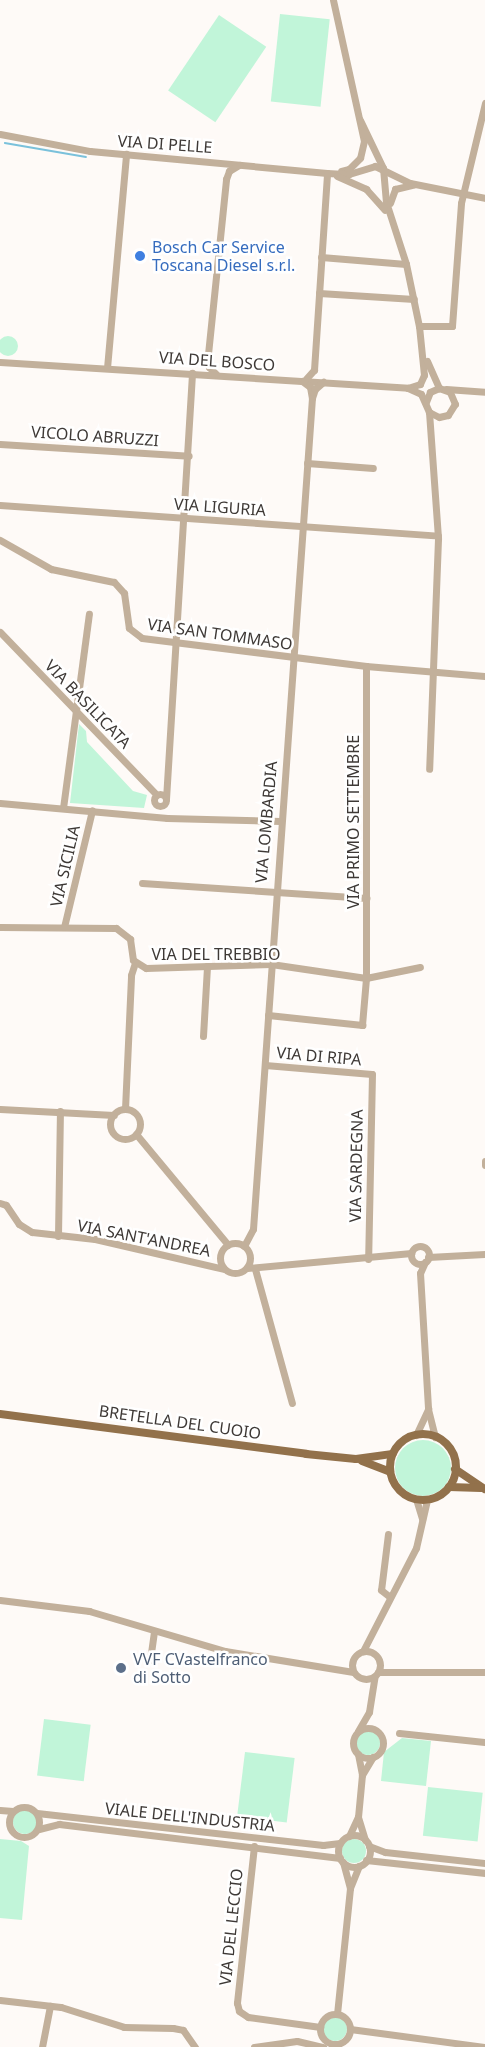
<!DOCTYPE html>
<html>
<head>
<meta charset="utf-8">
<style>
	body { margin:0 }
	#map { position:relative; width:485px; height:2047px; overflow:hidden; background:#fefaf7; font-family:"Noto Sans",sans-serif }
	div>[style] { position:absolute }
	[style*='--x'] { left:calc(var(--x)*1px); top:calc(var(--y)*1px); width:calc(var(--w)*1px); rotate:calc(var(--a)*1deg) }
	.green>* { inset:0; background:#c1f5d9; transform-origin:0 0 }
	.round { border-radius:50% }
	.stream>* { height:1.5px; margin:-0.75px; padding:0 0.75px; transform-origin:0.75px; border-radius:0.75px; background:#7ac1db }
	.minor>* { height:7px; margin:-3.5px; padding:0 3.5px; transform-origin:3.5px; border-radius:3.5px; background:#c2b09b }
	.minor>.ring { margin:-3.5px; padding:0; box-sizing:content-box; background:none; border:7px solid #c2b09b; border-radius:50% }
	.major>* { height:8px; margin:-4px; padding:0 4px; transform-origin:4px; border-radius:4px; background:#92714b }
	.major>.ring { margin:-4px; padding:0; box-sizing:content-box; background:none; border:8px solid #92714b; border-radius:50% }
	.dots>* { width:16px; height:16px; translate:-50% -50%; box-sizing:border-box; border:3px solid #fff; border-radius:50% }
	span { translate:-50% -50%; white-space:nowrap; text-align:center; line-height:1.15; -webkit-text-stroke:5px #fff; paint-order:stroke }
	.street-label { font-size:16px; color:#3e3936 }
	.shop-label { font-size:16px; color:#366cbe }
	.left { translate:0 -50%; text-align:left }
	.service-label { font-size:16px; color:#4e5e75 }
</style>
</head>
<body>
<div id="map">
	<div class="green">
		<i style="left:280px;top:14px;width:50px;height:88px;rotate:6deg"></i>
		<i style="left:219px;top:15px;width:57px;height:91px;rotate:34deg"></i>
		<i class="round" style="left:-2px;top:336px;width:20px;height:20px"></i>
		<i style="clip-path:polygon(79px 724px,86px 731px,87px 742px,133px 791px,147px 795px,144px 808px,70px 803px)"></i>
		<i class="round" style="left:395px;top:1440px;width:56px;height:56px"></i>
		<i style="left:44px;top:1719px;width:47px;height:57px;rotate:7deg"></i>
		<i class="round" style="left:356px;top:1731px;width:24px;height:24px"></i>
		<i style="clip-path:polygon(402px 1738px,431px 1741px,426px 1786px,381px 1781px,384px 1752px)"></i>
		<i style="left:245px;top:1752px;width:50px;height:65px;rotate:7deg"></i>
		<i style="left:428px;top:1787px;width:55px;height:49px;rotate:6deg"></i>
		<i class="round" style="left:13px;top:1810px;width:24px;height:24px"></i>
		<i class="round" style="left:342px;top:1839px;width:24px;height:24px"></i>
		<i style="clip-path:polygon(0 1839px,21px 1841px,29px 1846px,22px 1920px,0 1918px)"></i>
		<i class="round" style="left:323px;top:2017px;width:24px;height:24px"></i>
	</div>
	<div class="stream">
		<i style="--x:5;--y:143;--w:82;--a:9.8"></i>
	</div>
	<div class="minor">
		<i style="--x:333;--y:0;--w:144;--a:77.6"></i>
		<i style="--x:364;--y:141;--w:17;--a:103"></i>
		<i style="--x:360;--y:158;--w:16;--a:135"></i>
		<i style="--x:349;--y:169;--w:8;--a:166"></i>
		<i style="--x:360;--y:120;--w:53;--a:64.4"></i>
		<i style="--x:383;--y:168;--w:34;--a:85"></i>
		<i style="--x:386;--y:202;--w:65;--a:72.1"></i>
		<i style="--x:406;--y:264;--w:63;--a:78.2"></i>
		<i style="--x:419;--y:326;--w:49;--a:84.2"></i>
		<i style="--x:424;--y:375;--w:10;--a:114"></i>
		<i style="--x:420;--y:384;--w:13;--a:162"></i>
		<i style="--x:0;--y:134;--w:92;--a:10.7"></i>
		<i style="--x:90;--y:151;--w:238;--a:5.3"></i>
		<i style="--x:327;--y:173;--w:22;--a:3"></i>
		<i style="--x:349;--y:174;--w:27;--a:-17"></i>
		<i style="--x:375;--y:166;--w:39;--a:26"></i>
		<i style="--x:410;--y:183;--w:76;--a:11.3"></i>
		<i style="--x:337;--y:176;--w:32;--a:24"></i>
		<i style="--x:366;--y:189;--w:28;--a:48"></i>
		<i style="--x:390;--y:203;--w:15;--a:-70"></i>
		<i style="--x:395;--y:189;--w:18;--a:-13"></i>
		<i style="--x:321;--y:257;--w:85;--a:4.7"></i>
		<i style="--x:319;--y:293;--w:95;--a:3.6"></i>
		<i style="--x:419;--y:326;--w:33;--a:0"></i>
		<i style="--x:452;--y:326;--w:123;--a:-85.8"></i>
		<i style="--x:461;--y:203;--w:103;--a:-76.5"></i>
		<i style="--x:427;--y:361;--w:30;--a:66"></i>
		<i style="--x:0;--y:362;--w:409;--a:3.6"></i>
		<i style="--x:408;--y:388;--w:14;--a:25"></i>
		<i style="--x:421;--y:394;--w:20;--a:66"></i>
		<i style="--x:429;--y:412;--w:11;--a:27"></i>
		<i style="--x:439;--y:417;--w:9;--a:-13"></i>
		<i style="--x:448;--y:415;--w:13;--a:-58"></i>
		<i style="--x:455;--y:404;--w:13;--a:-113"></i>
		<i style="--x:450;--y:392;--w:12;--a:-160"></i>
		<i style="--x:439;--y:388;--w:10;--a:156"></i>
		<i style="--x:430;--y:392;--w:11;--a:112"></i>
		<i style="--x:107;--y:368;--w:215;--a:-84.9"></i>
		<i style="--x:216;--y:374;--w:10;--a:-135"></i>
		<i style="--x:209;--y:367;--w:13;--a:-94"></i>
		<i style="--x:208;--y:354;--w:176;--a:-84.1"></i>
		<i style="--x:226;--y:179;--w:9;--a:-69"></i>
		<i style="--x:229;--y:171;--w:12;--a:-31"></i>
		<i style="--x:302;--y:381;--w:10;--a:37"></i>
		<i style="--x:310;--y:387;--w:11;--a:80"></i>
		<i style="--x:312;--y:398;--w:9;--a:-72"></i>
		<i style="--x:315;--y:389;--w:11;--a:-41"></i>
		<i style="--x:304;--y:381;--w:15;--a:-48"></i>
		<i style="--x:314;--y:370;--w:197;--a:-86.2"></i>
		<i style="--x:446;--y:389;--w:39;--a:4"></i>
		<i style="--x:429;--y:412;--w:127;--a:85.9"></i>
		<i style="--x:438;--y:539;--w:230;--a:92.2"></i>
		<i style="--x:0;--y:444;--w:189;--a:3.6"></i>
		<i style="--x:307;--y:463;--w:66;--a:4.3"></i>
		<i style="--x:0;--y:505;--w:439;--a:4"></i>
		<i style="--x:0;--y:540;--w:59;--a:29.6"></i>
		<i style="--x:51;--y:569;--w:64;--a:11.7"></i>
		<i style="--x:114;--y:582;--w:15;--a:48"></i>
		<i style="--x:124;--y:593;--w:35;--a:82"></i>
		<i style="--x:129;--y:628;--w:16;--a:38"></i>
		<i style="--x:142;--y:638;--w:226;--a:7.1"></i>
		<i style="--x:366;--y:666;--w:119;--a:4.8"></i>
		<i style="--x:0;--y:632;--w:226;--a:46.1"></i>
		<i class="ring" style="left:154px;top:794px;width:5px;height:5px"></i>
		<i style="--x:166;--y:799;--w:427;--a:-86.5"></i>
		<i style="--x:0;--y:803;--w:168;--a:5.1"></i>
		<i style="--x:167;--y:818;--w:113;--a:1.5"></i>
		<i style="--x:63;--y:808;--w:196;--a:-82.4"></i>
		<i style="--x:142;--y:883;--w:225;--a:3.8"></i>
		<i style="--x:0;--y:927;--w:116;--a:0.5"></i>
		<i style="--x:116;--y:928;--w:18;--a:38"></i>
		<i style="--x:130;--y:939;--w:21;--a:82"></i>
		<i style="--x:133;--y:960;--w:15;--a:32"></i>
		<i style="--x:146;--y:968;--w:125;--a:-1.8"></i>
		<i style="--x:271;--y:964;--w:96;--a:8.4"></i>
		<i style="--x:366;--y:978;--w:55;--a:-11.5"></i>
		<i style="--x:64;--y:927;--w:120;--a:-76.5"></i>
		<i style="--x:268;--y:1015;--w:95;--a:6.1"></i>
		<i style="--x:362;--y:1025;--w:47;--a:-85.1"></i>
		<i style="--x:366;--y:978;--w:312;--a:-90"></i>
		<i style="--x:203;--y:1036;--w:70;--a:-86.7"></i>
		<i style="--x:265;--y:1065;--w:107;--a:4.8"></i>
		<i style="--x:372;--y:1074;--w:185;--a:91.2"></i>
		<i style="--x:0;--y:1109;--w:114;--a:3"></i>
		<i style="--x:125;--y:1109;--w:134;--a:-87.4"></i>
		<i style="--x:131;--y:975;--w:13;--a:-72"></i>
		<i class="ring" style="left:110px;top:1109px;width:23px;height:23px"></i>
		<i style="--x:136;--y:1134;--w:144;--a:50.3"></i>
		<i style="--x:485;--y:1165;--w:4;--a:-90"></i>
		<i style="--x:0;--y:1203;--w:6;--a:18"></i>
		<i style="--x:6;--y:1205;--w:23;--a:56"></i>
		<i style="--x:19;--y:1224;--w:15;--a:32"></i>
		<i style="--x:32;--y:1232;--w:63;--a:6.3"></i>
		<i style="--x:95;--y:1239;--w:132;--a:13.1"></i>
		<i style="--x:58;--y:1236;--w:125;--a:-89.1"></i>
		<i class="ring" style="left:220px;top:1243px;width:23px;height:23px"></i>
		<i class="ring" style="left:411px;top:1246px;width:11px;height:11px"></i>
		<i style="--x:244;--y:1246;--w:19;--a:-62"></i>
		<i style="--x:253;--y:1229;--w:833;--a:-85.94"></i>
		<i style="--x:428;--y:1257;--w:57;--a:-3"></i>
		<i style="--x:425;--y:1262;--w:12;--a:114"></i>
		<i style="--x:420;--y:1273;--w:136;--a:86.6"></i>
		<i style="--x:428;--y:1409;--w:29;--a:76"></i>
		<i style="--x:247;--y:1268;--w:165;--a:-5.2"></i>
		<i style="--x:255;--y:1269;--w:139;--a:74.6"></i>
		<i style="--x:416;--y:1435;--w:29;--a:-65"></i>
		<i style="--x:416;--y:1499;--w:21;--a:73"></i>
		<i style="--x:388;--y:1534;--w:56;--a:97.1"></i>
		<i style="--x:381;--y:1590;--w:11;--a:38"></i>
		<i style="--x:0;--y:1600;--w:90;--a:7"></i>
		<i style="--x:89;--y:1611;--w:142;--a:16.4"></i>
		<i style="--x:225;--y:1651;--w:130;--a:9.3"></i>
		<i class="ring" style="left:352px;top:1651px;width:21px;height:21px"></i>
		<i style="--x:363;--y:1651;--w:116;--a:-62.8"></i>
		<i style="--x:416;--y:1548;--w:49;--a:-77.1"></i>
		<i style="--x:150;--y:1660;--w:29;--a:-82"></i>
		<i style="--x:378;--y:1672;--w:107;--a:0"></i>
		<i class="ring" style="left:353px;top:1728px;width:23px;height:23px"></i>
		<i style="--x:358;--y:1731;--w:22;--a:-60"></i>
		<i style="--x:369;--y:1712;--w:36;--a:-81"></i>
		<i style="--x:399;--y:1733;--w:86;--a:6"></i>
		<i style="--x:358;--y:1754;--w:21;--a:79"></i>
		<i style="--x:362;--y:1775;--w:21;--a:-59"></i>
		<i class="ring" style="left:9px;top:1807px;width:23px;height:23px"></i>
		<i style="--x:0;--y:1810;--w:13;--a:4"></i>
		<i style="--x:37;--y:1813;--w:288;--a:6.4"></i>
		<i style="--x:323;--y:1845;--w:17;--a:-7"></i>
		<i style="--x:358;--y:1817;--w:42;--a:-84.6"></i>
		<i style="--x:39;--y:1829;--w:21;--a:-14"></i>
		<i style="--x:59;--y:1824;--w:283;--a:6.9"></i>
		<i class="ring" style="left:338px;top:1835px;width:25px;height:25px"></i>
		<i style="--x:349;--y:1836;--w:21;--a:-65"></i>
		<i style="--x:358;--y:1817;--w:24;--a:73"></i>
		<i style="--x:254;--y:1846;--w:158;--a:96.2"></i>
		<i style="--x:237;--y:2003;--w:8;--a:76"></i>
		<i style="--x:239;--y:2011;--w:11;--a:34"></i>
		<i style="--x:248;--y:2017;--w:73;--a:7.9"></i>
		<i style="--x:369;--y:1846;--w:17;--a:21"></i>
		<i style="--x:385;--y:1852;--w:101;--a:6.3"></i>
		<i style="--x:366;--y:1860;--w:120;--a:6.2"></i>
		<i style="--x:343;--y:1862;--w:27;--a:75"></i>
		<i style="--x:350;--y:1888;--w:24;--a:-68"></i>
		<i style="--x:0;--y:2000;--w:61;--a:6.5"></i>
		<i style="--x:61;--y:2007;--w:66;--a:17.6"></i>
		<i style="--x:124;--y:2027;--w:49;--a:1.2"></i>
		<i style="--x:173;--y:2028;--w:10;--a:11"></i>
		<i style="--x:183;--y:2030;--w:21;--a:55"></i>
		<i style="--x:337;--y:2014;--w:127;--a:-84.1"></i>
		<i class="ring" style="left:320px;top:2014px;width:23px;height:23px"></i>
		<i style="--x:350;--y:2029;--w:136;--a:7.6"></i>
		<i style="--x:42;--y:2047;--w:42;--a:-79"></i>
		<i style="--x:254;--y:2047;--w:43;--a:-7.9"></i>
		<i style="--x:297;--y:2041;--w:27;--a:13"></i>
	</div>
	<div class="major">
		<i style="--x:0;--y:1414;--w:309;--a:7.4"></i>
		<i style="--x:306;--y:1454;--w:50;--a:5.7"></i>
		<i style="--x:356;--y:1459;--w:37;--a:-8"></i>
		<i class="ring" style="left:390px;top:1434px;width:58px;height:58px"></i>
		<i style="--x:362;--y:1461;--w:30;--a:21"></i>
		<i style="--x:455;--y:1469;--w:36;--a:34"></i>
		<i style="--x:449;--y:1487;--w:32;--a:2"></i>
	</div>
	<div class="dots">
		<i style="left:140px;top:256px;background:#3f7fe0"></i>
		<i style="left:121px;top:1668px;background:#5c6f8a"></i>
	</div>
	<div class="street-label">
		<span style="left:165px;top:144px;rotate:4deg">VIA DI PELLE</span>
		<span style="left:217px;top:361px;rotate:4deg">VIA DEL BOSCO</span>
		<span style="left:95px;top:436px;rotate:4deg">VICOLO ABRUZZI</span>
		<span style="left:220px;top:507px;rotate:4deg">VIA LIGURIA</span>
		<span style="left:220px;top:634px;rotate:8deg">VIA SAN TOMMASO</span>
		<span style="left:88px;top:704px;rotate:46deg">VIA BASILICATA</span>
		<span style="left:266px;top:822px;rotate:-85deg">VIA LOMBARDIA</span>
		<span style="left:353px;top:822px;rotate:-90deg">VIA PRIMO SETTEMBRE</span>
		<span style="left:65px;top:866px;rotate:-77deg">VIA SICILIA</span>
		<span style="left:216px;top:954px">VIA DEL TREBBIO</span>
		<span style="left:319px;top:1056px;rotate:5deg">VIA DI RIPA</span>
		<span style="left:356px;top:1166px;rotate:-89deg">VIA SARDEGNA</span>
		<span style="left:144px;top:1238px;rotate:11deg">VIA SANT'ANDREA</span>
		<span style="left:180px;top:1422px;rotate:8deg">BRETELLA DEL CUOIO</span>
		<span style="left:190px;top:1817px;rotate:6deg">VIALE DELL'INDUSTRIA</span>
		<span style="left:231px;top:1927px;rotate:-84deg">VIA DEL LECCIO</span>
	</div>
	<div class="shop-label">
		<span class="left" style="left:152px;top:256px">Bosch Car Service<br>Toscana Diesel s.r.l.</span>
	</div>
	<div class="service-label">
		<span class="left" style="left:133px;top:1668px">VVF CVastelfranco<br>di Sotto</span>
	</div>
</div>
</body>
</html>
